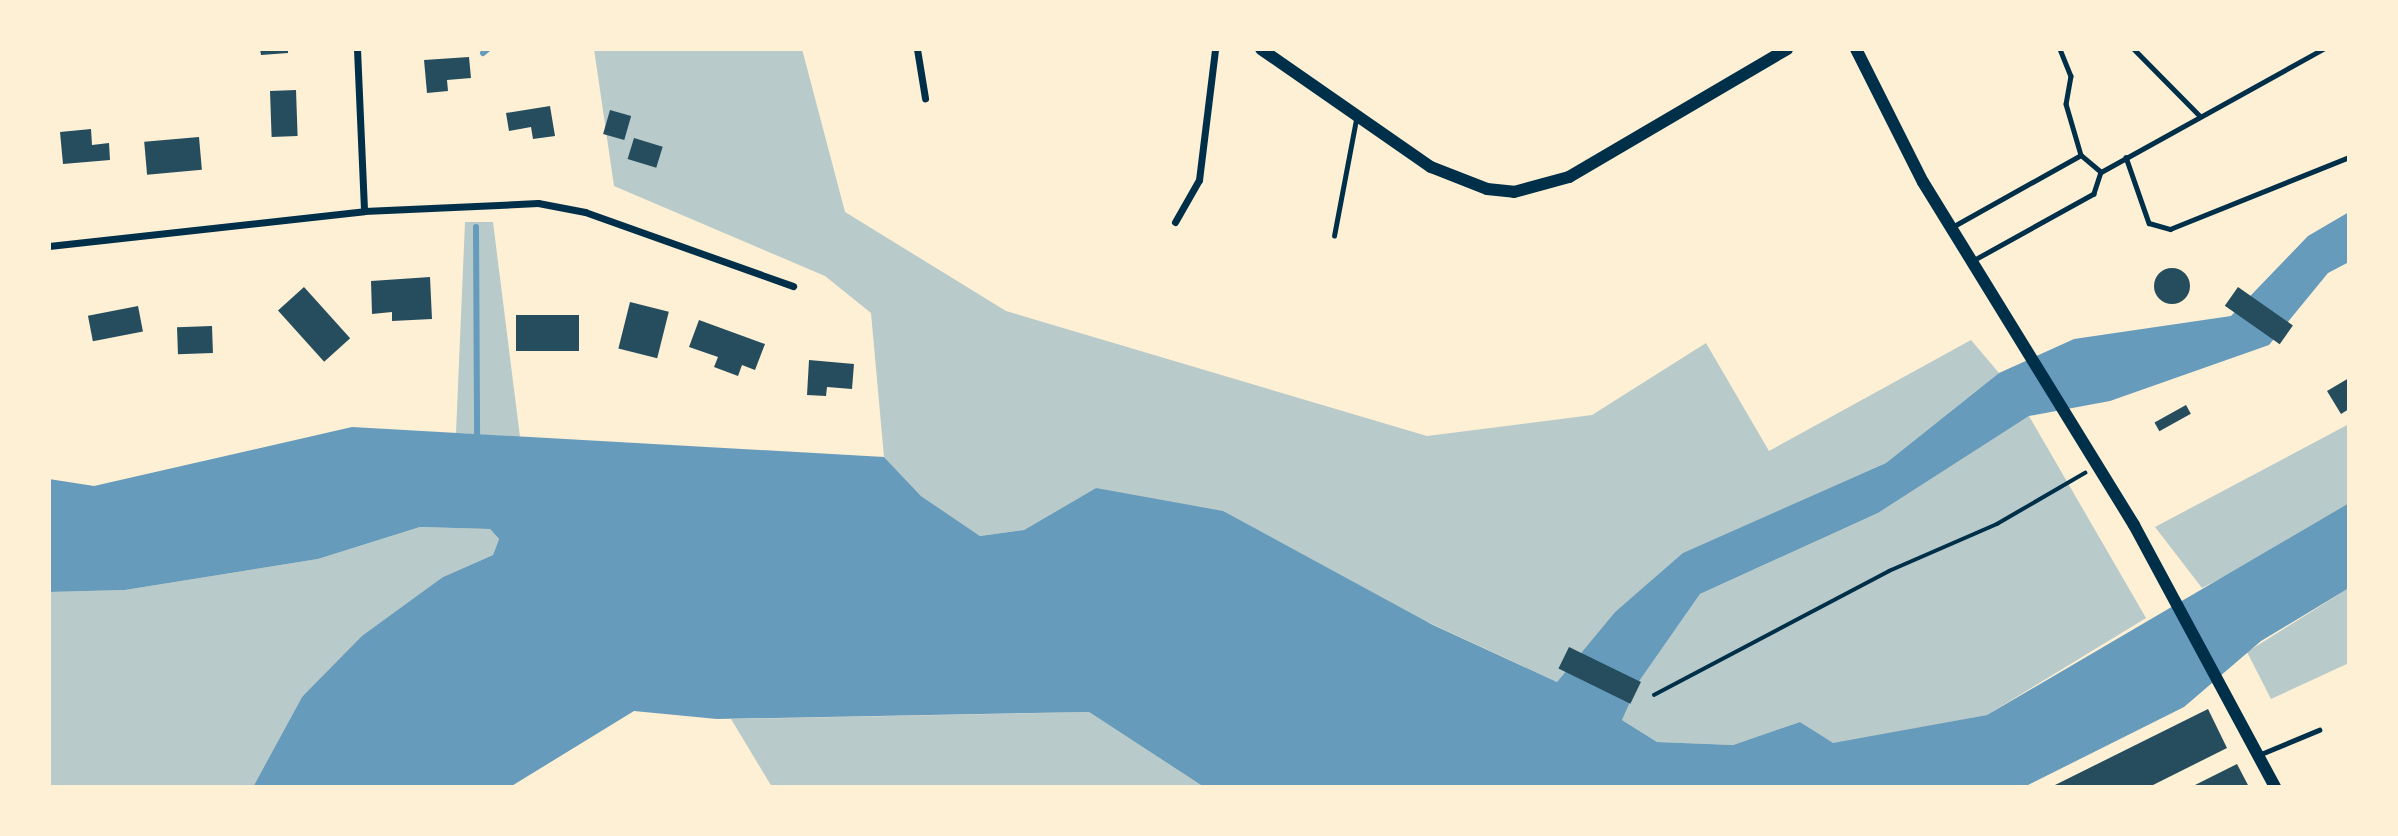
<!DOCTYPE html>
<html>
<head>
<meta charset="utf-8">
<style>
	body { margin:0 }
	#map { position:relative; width:2398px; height:836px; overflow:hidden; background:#fdf0d5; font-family:"Exo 2",sans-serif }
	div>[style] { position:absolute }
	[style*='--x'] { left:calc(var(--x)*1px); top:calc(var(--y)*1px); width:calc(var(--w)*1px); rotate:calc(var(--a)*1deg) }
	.green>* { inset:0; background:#b9caca }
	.water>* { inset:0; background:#669bbc }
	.stream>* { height:6px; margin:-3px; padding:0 3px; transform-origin:3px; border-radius:3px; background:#669bbc }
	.building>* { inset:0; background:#264d5e; transform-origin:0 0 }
	.round { border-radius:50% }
	.path>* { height:3.5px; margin:-1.75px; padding:0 1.75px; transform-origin:1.75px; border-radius:1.75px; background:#003049 }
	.service>* { height:4.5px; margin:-2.25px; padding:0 2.25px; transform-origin:2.25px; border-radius:2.25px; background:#003049 }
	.minor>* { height:7px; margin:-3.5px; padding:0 3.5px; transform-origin:3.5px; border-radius:3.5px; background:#003049 }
	.secondary>* { height:12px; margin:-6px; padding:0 6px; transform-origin:6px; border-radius:6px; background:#003049 }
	span { translate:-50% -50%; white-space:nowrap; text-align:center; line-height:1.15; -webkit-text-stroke:5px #fdf0d5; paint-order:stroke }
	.frame { position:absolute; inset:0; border:51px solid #fdf0d5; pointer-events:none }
</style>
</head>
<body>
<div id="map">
	<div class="green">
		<i style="clip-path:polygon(594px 49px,802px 49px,845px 212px,1006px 311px,1427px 436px,1592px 415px,1706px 343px,1769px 451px,1971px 340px,1999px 373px,1886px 463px,1683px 554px,1615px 612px,1557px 682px,1432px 624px,1096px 488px,1024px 530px,980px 536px,921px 496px,884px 457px,871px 313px,825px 276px,614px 186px)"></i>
		<i style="clip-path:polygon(465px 222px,493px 222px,520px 437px,456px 433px)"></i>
		<i style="clip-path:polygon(2029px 416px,2146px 618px,1987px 715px,1833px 744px,1800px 722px,1733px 745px,1657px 742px,1622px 720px,1640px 680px,1700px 594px,1878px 513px)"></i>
		<i style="clip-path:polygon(2349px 424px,2349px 503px,2225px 576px,2202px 588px,2155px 527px)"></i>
		<i style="clip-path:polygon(420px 527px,490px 529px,499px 539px,493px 555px,443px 577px,302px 697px,253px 787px,49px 787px,49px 592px,125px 590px,318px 559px)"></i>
		<i style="clip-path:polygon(2349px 588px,2349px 663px,2271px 699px,2247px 652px)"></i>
		<i style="clip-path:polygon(1089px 712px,1204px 787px,772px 787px,731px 719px)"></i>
	</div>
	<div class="water">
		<i style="clip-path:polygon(2349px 212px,2349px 262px,2328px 273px,2269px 345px,2110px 401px,2029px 416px,1878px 513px,1700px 594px,1640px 680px,1622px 720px,1657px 742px,1733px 745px,1800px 722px,1833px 743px,1987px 715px,2349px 503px,2349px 588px,2261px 641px,2184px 707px,2024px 787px,1204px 787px,1089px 712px,717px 719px,634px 711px,510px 787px,253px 787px,302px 697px,362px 636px,443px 577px,493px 555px,499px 539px,490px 529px,420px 527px,318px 559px,125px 590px,49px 592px,49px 479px,94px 486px,352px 427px,884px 457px,921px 496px,980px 536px,1024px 530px,1096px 488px,1223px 511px,1431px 624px,1557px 682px,1615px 612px,1683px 553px,1886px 463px,1999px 373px,2074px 339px,2231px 316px,2308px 236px)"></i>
	</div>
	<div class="stream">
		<i style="--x:483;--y:53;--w:6;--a:-39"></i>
		<i style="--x:476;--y:227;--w:215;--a:89.7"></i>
	</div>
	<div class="building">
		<i style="clip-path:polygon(260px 49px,288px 49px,288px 53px,261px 55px)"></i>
		<i style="clip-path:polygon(469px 57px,471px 78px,447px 80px,448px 91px,427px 93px,424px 60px)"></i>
		<i style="left:296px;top:90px;width:46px;height:26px;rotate:88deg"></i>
		<i style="clip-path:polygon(550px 106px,555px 136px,533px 139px,531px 127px,509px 131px,506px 113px)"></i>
		<i style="left:610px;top:110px;width:22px;height:25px;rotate:16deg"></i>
		<i style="clip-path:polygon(91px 129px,92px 145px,109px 143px,110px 160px,63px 164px,60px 132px)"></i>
		<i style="left:199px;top:137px;width:33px;height:55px;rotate:85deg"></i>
		<i style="left:634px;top:138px;width:30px;height:22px;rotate:17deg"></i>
		<i class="round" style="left:2154px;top:268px;width:36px;height:36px"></i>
		<i style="clip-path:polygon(430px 277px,432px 319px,392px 321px,392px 312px,372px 314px,371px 281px)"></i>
		<i style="left:304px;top:287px;width:69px;height:35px;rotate:48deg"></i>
		<i style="left:2238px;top:287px;width:67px;height:23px;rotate:35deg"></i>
		<i style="left:630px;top:302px;width:40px;height:48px;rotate:14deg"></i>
		<i style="left:138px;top:306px;width:26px;height:51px;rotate:79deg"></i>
		<i style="left:579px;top:315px;width:36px;height:63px;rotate:90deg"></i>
		<i style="clip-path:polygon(699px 320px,765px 344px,755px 370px,742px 365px,738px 376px,714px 367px,718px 357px,689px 347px)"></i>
		<i style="left:212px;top:326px;width:27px;height:35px;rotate:88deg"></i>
		<i style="clip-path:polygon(809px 360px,854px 364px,852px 389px,827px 387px,826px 396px,807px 395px)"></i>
		<i style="clip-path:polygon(2349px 378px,2349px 409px,2341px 414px,2327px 391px)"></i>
		<i style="left:2186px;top:405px;width:10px;height:36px;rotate:61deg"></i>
		<i style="left:1569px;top:647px;width:80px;height:24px;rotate:26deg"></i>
		<i style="clip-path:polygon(2208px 709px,2227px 748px,2149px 787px,2051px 787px)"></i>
		<i style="clip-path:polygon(2237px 764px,2249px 787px,2191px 787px)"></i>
	</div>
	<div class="path">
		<i style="--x:1654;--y:695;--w:266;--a:-27.8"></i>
		<i style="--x:1889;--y:571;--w:118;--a:-23.5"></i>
		<i style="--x:1997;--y:524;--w:102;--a:-30.1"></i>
	</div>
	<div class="service">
		<i style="--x:2060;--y:49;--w:29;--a:68"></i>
		<i style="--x:2071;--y:76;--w:28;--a:100"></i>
		<i style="--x:2066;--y:104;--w:53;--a:73.6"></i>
		<i style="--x:2134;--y:49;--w:93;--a:45.4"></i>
		<i style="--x:2126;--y:157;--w:70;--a:70.8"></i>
		<i style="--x:2149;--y:223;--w:22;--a:16"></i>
		<i style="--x:2170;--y:229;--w:193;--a:-21.9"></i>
		<i style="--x:2101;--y:172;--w:254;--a:-29"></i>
		<i style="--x:1954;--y:226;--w:145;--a:-29.2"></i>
		<i style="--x:2081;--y:155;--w:26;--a:40"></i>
		<i style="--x:2101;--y:172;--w:23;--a:108"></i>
		<i style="--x:2094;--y:194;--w:138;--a:151"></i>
		<i style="--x:1334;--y:236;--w:118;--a:-79.3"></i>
		<i style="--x:2261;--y:754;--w:63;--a:-22.5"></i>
	</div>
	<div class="minor">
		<i style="--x:357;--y:49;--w:162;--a:87.5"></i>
		<i style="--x:917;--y:49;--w:50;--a:80.7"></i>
		<i style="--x:1175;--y:222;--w:48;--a:-60.3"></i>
		<i style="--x:1199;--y:180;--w:132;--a:-83"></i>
		<i style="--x:49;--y:246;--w:317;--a:-6.3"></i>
		<i style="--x:364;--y:211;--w:174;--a:-2.6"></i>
		<i style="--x:538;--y:203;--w:48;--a:10.8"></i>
		<i style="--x:585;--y:212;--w:221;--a:19.6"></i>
	</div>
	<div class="secondary">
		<i style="--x:1261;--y:49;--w:207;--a:34.8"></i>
		<i style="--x:1431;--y:167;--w:60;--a:21.4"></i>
		<i style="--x:1487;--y:189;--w:27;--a:6"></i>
		<i style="--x:1514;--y:192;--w:57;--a:-15.3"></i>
		<i style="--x:1569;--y:177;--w:253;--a:-30.4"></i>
		<i style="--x:1856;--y:49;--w:149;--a:63.3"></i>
		<i style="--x:1923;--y:182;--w:403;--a:58.4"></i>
		<i style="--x:2134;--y:525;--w:298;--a:61.7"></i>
	</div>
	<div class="frame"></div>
</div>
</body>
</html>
